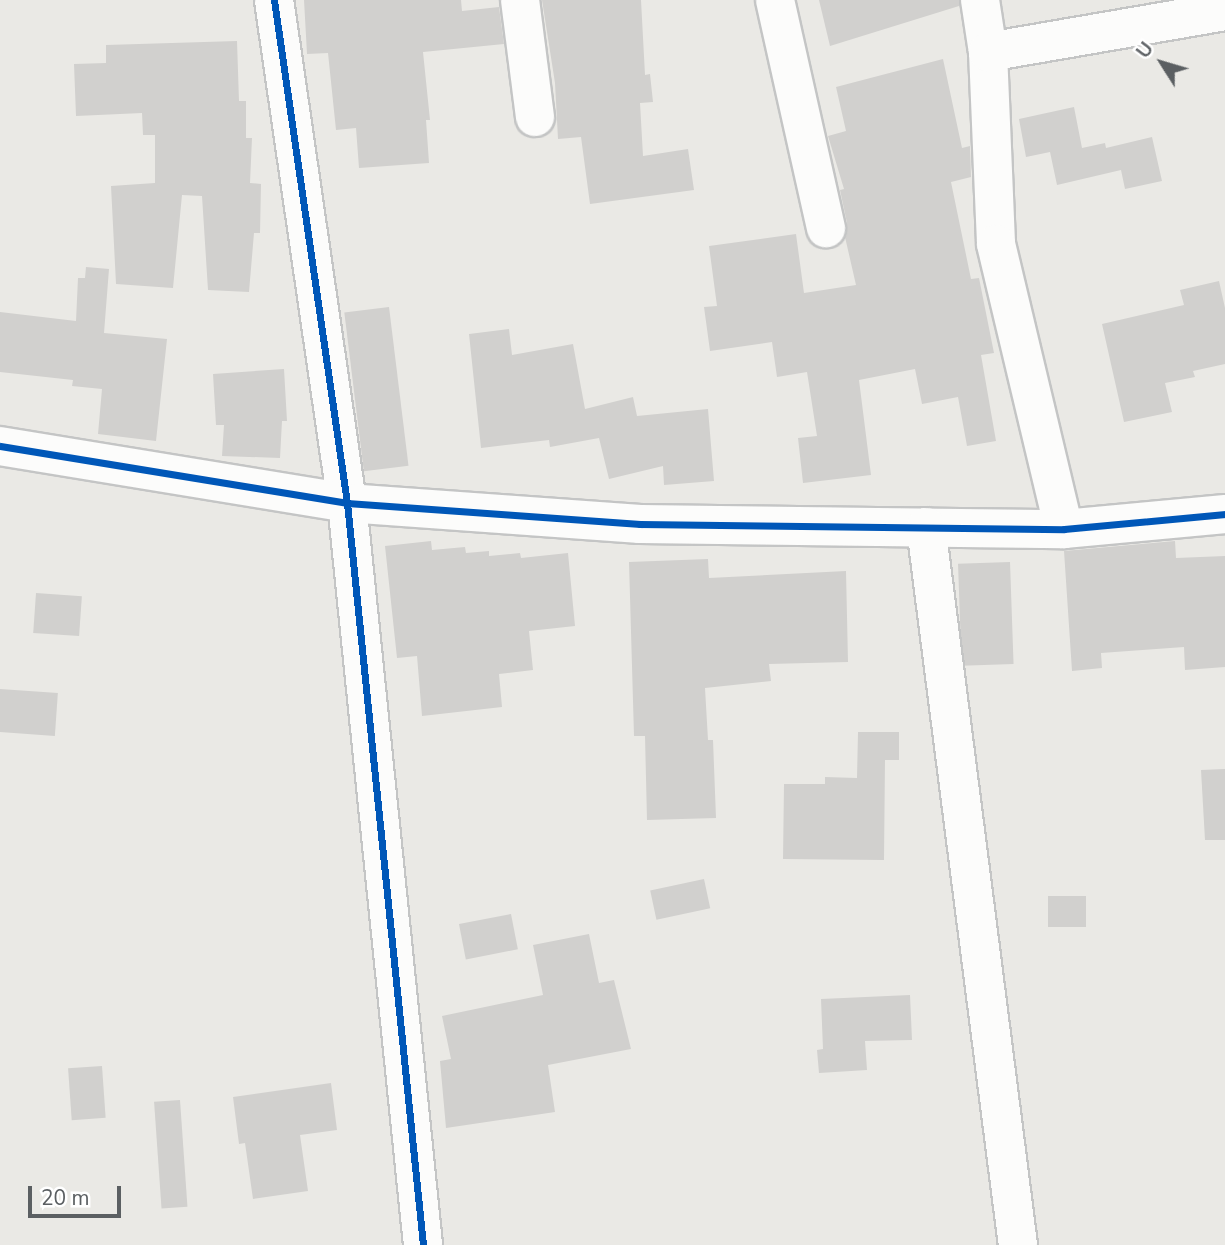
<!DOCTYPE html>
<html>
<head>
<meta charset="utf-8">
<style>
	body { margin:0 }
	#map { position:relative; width:1225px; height:1245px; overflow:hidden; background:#eae9e5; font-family:"Nunito Sans",sans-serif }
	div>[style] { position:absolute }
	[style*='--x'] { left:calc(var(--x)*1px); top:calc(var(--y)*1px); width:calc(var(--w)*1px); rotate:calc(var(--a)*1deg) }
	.building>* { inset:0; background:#d1d0ce; transform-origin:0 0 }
	.roads { filter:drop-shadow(2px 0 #c4c5c5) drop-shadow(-2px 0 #c4c5c5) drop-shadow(0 2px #c4c5c5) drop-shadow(0 -2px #c4c5c5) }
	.minor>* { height:38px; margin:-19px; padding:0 19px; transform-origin:19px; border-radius:19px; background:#fcfcfb }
	.cycleway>* { height:7px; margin:-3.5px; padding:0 3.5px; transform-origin:3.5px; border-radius:3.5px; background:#0057b8 }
	span { translate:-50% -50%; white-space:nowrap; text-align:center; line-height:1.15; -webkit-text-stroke:5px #fff; paint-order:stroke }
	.north { position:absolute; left:1127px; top:28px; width:70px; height:70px; -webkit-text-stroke:5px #fff; paint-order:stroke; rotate:307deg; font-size:19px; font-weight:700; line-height:28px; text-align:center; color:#5b5f62 }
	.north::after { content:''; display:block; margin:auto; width:24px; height:32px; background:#5b5f62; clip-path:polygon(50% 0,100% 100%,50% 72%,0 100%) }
	.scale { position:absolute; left:28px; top:1186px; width:93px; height:32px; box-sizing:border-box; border:4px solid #5b5f62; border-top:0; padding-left:9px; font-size:21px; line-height:24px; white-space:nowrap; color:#5b5f62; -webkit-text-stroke:5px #fff; paint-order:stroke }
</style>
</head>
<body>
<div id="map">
	<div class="building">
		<i style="clip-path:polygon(304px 0,461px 0,462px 11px,499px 7px,504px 44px,423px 52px,430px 120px,426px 120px,429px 163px,359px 168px,356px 128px,336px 130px,328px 53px,307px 54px)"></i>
		<i style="clip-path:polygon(542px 0,641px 0,645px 75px,650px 74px,653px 102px,640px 103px,643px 156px,688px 149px,694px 190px,590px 204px,581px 137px,558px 139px,555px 83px)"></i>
		<i style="clip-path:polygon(819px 0,959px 0,959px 6px,830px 46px)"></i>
		<i style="clip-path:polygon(237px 41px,239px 101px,246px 101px,246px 138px,252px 138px,250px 183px,261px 184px,260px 233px,254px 233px,249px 292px,208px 290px,202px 196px,182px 195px,173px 288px,116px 284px,111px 186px,155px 183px,155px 135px,143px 135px,142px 113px,76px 116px,74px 64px,106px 63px,106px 45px)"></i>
		<i style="clip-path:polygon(943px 59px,962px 148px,970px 146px,971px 177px,951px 182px,971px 279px,979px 278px,994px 353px,981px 355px,996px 441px,967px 446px,958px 397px,922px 404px,915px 369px,859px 380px,871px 475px,803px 483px,798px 438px,817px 436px,807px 372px,777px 377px,772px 342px,710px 351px,704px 307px,717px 306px,709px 246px,796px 234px,804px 293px,856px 285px,845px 237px,847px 223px,840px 190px,844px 189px,828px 136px,846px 131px,836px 87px)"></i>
		<i style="clip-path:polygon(1074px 107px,1082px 148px,1105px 143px,1106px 148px,1152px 137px,1162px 181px,1125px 189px,1121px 170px,1057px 185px,1050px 152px,1026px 157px,1019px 119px)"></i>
		<i style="clip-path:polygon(86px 267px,109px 269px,104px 333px,167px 339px,156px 441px,98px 434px,102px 389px,72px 386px,73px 380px,0 372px,0 312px,76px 321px,78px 278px,85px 278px)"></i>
		<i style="clip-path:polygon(1219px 281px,1225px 308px,1225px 364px,1193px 371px,1195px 377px,1165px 383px,1172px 412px,1124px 422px,1102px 324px,1184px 305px,1180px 290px)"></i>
		<i style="left:389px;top:307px;width:160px;height:45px;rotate:83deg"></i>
		<i style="clip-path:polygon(509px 329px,512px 355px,573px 344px,585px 409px,633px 397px,637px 416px,708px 409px,714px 481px,664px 485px,663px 466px,609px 479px,599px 438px,550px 447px,549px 440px,481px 448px,469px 334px)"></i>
		<i style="clip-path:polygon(284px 369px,287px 421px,282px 421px,280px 458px,222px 456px,224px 425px,216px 425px,213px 374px)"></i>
		<i style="clip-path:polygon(431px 541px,432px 550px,465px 547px,466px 553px,489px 551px,489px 556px,520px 553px,521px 558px,568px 553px,575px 626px,529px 631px,533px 670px,499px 674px,502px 707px,422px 716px,417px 656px,397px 658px,385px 546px)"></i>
		<i style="clip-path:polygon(1175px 541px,1176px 558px,1225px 556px,1225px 667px,1185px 670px,1184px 647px,1101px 653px,1102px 668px,1072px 671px,1064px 551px)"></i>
		<i style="clip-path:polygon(708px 559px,709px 578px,846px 571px,848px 662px,769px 664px,771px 681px,705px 688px,708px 740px,713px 740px,716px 818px,647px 820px,645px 736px,634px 736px,629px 562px)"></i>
		<i style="left:1010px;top:562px;width:102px;height:52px;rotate:88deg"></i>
		<i style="left:36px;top:593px;width:46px;height:40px;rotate:4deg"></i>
		<i style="left:0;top:689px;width:58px;height:43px;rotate:4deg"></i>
		<i style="clip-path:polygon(858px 732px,899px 732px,899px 760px,885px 760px,884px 860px,783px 859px,784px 784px,825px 784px,825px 777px,857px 778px)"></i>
		<i style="clip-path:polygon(1225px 769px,1225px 840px,1205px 840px,1201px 770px)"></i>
		<i style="left:704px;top:879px;width:30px;height:55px;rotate:78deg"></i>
		<i style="left:1048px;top:896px;width:38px;height:31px"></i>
		<i style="left:511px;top:914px;width:36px;height:53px;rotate:79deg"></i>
		<i style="clip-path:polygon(589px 934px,599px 983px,614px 980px,631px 1049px,548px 1065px,555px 1112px,446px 1128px,440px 1061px,451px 1059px,442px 1016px,543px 995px,533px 945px)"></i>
		<i style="clip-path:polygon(910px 995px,912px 1040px,865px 1041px,867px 1070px,819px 1073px,817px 1050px,823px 1049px,821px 999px)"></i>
		<i style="left:102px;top:1066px;width:52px;height:34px;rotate:86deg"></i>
		<i style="clip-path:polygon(331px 1083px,337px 1130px,300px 1135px,308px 1191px,253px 1199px,245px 1143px,239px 1144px,233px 1097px)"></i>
		<i style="left:180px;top:1100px;width:107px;height:26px;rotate:86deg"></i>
	</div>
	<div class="roads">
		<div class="minor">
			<i style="--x:274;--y:0;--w:508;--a:81.74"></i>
			<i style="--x:347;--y:503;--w:746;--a:84.15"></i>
			<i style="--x:520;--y:0;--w:118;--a:82.7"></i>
			<i style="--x:775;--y:0;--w:234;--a:77.4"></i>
			<i style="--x:980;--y:0;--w:53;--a:81.3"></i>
			<i style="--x:988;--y:52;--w:192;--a:87.6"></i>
			<i style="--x:996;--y:244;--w:293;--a:76.6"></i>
			<i style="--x:988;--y:52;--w:241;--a:-9.8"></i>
			<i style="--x:0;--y:446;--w:352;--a:9.3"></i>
			<i style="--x:347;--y:503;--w:294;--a:4.1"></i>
			<i style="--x:640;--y:524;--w:424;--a:0.7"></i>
			<i style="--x:1064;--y:529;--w:162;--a:-5.3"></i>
			<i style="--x:926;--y:527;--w:724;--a:82.7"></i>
		</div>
	</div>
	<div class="cycleway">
		<i style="--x:274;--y:0;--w:508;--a:81.74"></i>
		<i style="--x:347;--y:503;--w:746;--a:84.15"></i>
		<i style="--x:0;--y:446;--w:352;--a:9.3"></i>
		<i style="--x:347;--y:503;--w:294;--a:4.1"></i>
		<i style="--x:640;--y:524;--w:424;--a:0.7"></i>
		<i style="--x:1064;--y:529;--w:162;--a:-5.3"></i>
	</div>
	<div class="north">U</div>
	<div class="scale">20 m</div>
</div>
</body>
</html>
